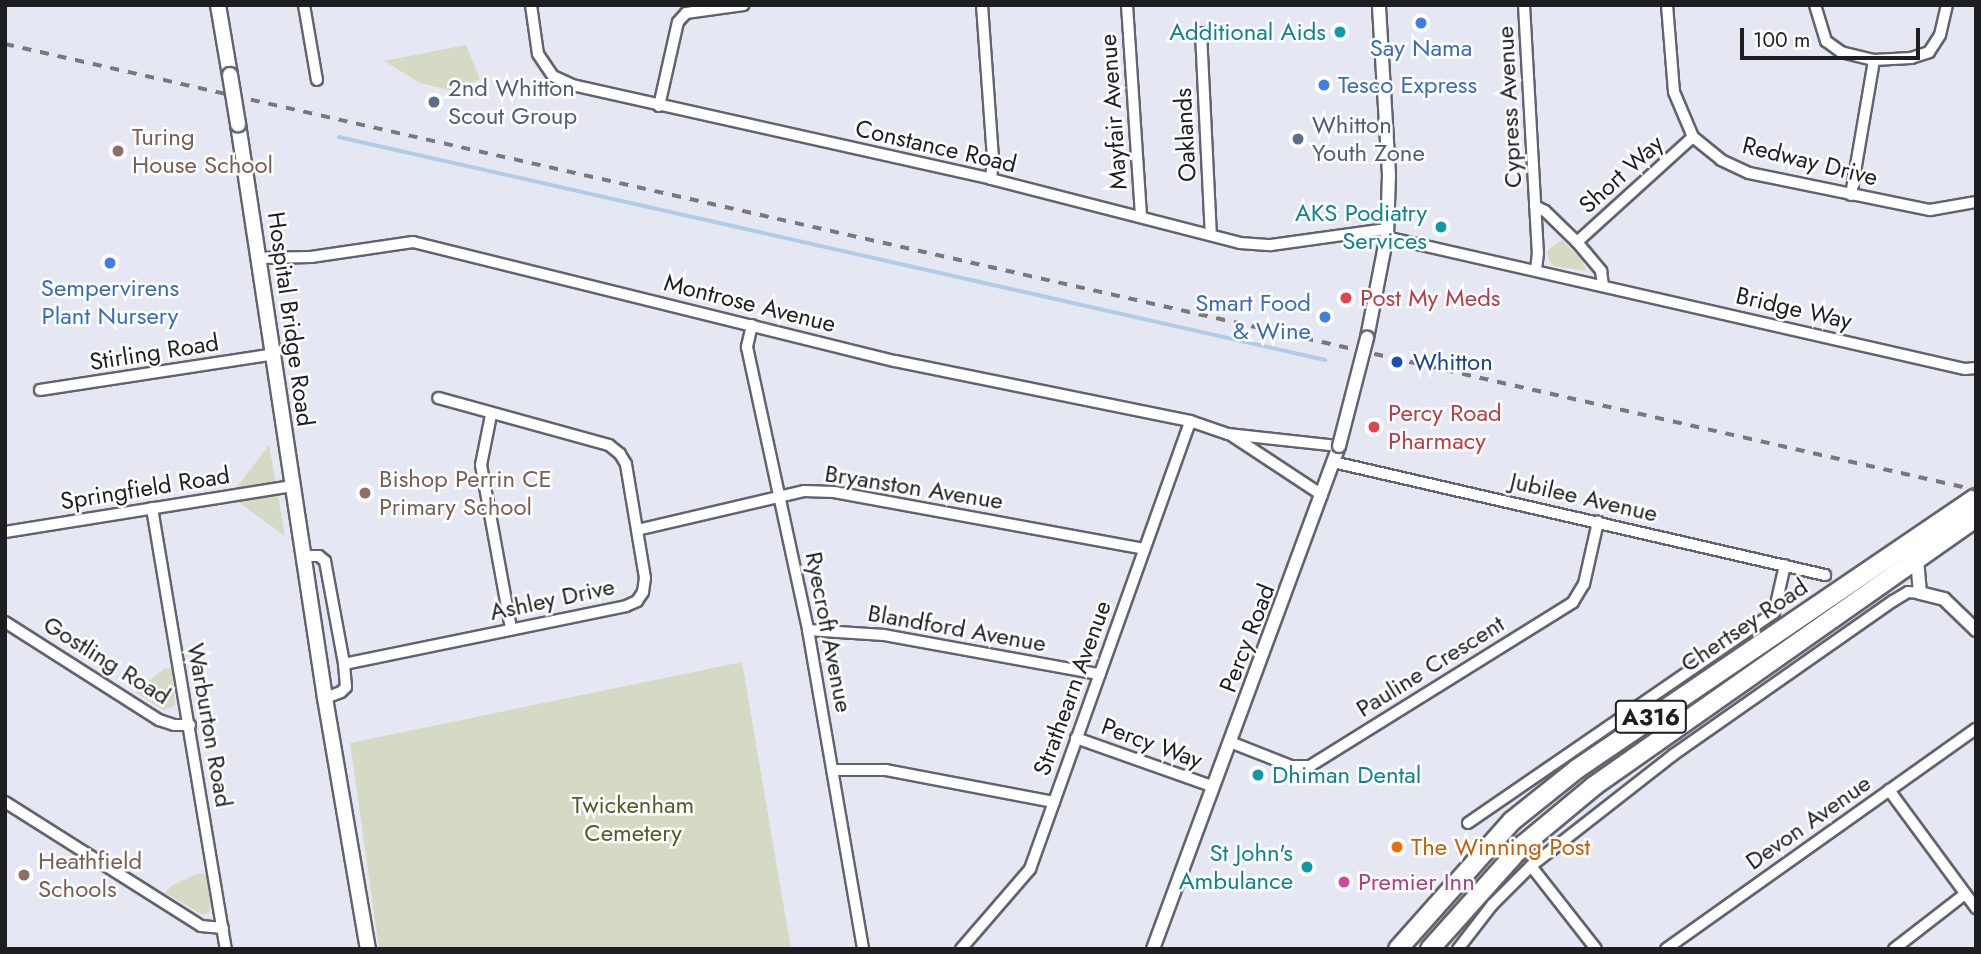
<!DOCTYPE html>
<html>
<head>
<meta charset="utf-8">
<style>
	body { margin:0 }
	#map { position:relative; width:1981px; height:954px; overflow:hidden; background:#e5e8f2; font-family:Jost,sans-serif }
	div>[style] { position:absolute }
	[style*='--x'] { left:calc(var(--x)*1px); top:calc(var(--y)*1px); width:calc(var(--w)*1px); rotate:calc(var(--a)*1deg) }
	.green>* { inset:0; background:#d4dac4 }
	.stream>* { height:3.5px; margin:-1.75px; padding:0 1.75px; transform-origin:1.75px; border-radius:1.75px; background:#b0cce8 }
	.roads { filter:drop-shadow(2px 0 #61646d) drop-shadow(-2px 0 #61646d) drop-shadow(0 2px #61646d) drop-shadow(0 -2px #61646d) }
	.minor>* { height:10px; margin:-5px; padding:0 5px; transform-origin:5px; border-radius:5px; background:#fff }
	.tertiary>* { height:12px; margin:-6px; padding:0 6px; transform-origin:6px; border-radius:6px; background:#fff }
	.secondary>* { height:14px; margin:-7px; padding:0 7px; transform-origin:7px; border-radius:7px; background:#fff }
	.trunk>* { height:18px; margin:-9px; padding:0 9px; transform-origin:9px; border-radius:9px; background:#fff }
	.rail>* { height:3.5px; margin-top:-1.75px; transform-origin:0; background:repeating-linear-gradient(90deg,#77797f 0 9px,transparent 0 18px) }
	.bridges { filter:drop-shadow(2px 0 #61646d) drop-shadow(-2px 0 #61646d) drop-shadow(0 2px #61646d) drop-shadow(0 -2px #61646d) }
	.tertiary-bridge>* { height:12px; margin:-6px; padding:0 6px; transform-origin:6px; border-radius:6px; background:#fff }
	.secondary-bridge>* { height:14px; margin:-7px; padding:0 7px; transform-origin:7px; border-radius:7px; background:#fff }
	.dots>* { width:19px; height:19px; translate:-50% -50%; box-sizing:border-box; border:4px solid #fff; border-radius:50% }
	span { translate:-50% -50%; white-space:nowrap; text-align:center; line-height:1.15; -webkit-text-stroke:5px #fff; paint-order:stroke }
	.shield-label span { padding:2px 5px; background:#fff; border:2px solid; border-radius:5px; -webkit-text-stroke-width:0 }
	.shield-label { font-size:23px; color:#1d1e21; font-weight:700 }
	.culture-label { font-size:24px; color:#0d838f }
	.right { translate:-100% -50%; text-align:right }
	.left { translate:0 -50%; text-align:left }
	.shop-label { font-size:24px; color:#366cbe }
	.service-label { font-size:24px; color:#4e5e75 }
	.street-label { font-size:24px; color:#1d1e21 }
	.education-label { font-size:24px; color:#785e54 }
	.health-label { font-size:24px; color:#be3a42 }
	.transit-label { font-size:24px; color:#164399 }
	.park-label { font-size:24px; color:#515d26 }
	.food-label { font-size:24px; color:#c56008 }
	.hotel-label { font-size:24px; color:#b23c85 }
	.frame { position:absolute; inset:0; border:7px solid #1d1e21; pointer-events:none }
	.scale { position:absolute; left:1740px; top:28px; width:180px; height:32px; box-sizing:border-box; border:4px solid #1d1e21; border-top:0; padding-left:9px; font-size:21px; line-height:24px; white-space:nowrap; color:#1d1e21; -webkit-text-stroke:5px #fff; paint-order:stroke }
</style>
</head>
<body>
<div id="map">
	<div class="green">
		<i style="clip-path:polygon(466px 45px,480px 79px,454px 91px,420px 83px,384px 61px)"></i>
		<i style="clip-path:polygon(1562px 240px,1582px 260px,1586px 271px,1554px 266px,1549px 261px,1547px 251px)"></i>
		<i style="clip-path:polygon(269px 445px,285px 536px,230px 496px)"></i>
		<i style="clip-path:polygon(742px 662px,791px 949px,379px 949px,350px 743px)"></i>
		<i style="clip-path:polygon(172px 668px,175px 706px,163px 710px,135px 692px,164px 669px)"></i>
		<i style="clip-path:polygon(197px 874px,206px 874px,211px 905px,209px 913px,203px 915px,165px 893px,171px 886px)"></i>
	</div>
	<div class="stream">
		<i style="--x:339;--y:137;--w:1011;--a:12.74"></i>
	</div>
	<div class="roads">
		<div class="minor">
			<i style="--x:304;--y:5;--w:76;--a:80.2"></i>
			<i style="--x:531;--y:5;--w:49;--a:81.9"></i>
			<i style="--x:538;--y:54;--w:27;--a:56"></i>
			<i style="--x:553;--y:76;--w:21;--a:25"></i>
			<i style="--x:572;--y:85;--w:429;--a:12.6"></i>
			<i style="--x:991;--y:179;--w:257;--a:14.4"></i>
			<i style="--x:1240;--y:243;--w:31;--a:4"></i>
			<i style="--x:1271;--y:245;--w:117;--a:-7.9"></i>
			<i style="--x:982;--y:5;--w:152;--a:85.9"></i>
			<i style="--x:993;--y:157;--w:22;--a:95"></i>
			<i style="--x:1127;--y:5;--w:211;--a:86.2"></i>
			<i style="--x:1524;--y:5;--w:248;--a:86.8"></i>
			<i style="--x:1538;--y:253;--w:17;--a:97"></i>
			<i style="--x:1667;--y:5;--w:87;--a:85.4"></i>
			<i style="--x:1674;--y:92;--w:49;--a:67.1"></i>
			<i style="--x:1693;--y:137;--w:36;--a:39"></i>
			<i style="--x:1721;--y:160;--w:31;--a:25"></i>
			<i style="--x:1749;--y:173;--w:185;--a:11.6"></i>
			<i style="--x:1930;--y:210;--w:47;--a:-9.9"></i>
			<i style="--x:1815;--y:5;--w:38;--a:73"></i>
			<i style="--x:1826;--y:41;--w:19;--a:36"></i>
			<i style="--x:1841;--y:52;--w:34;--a:14"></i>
			<i style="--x:1874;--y:60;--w:37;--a:-3"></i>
			<i style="--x:1911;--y:58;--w:19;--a:-18"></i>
			<i style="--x:1929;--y:52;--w:20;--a:-57"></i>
			<i style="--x:1940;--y:35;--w:31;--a:-77"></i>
			<i style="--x:1201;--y:33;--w:202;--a:87.2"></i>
			<i style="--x:659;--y:106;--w:86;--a:-77.3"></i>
			<i style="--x:678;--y:22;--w:12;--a:-48"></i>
			<i style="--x:686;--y:13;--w:58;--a:-8"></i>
			<i style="--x:1851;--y:195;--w:137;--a:-80.3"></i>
			<i style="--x:1535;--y:206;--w:11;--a:27"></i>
			<i style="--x:1545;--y:211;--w:45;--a:44.1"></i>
			<i style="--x:1577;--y:242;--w:38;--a:50"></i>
			<i style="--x:1601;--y:271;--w:15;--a:82"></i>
			<i style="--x:1386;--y:237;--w:594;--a:12.84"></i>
			<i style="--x:1965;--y:369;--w:11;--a:-5"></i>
			<i style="--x:1577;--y:242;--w:156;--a:-42.2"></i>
			<i style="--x:260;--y:258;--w:51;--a:-1.1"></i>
			<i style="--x:311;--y:257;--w:103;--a:-8.4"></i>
			<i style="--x:413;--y:242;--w:496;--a:13.9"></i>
			<i style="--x:895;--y:361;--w:301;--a:11.5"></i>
			<i style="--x:1190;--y:421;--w:40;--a:18.9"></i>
			<i style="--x:1228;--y:434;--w:112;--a:6.2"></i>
			<i style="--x:752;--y:325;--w:23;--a:103"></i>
			<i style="--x:747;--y:347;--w:289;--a:77.8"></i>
			<i style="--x:808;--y:630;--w:324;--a:80.2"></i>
			<i style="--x:40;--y:390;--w:238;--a:-8.7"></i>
			<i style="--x:491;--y:415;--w:51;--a:101.3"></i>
			<i style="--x:481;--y:465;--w:167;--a:79.6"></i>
			<i style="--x:1231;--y:435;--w:109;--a:33.4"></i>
			<i style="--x:1333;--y:462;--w:505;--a:12.94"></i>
			<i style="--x:152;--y:508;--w:447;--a:80.5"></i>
			<i style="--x:637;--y:530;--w:171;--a:-13.1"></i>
			<i style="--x:804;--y:491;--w:30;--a:2"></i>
			<i style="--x:834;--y:492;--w:315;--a:10.4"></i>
			<i style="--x:5;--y:532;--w:291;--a:-9.1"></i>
			<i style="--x:304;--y:556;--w:15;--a:0"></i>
			<i style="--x:319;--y:556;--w:8;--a:40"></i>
			<i style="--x:325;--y:561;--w:105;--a:79.5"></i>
			<i style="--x:344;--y:664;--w:23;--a:85"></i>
			<i style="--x:346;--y:687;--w:7;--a:135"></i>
			<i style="--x:341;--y:692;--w:17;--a:159"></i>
			<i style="--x:5;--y:622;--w:183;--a:32.5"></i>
			<i style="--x:159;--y:720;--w:16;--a:18"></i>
			<i style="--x:174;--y:725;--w:16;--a:0"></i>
			<i style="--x:808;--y:630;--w:76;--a:3.8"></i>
			<i style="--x:884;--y:635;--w:219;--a:10.3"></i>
			<i style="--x:344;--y:664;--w:288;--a:-11.6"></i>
			<i style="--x:626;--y:606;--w:12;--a:-24"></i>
			<i style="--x:637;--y:601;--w:11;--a:-56"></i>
			<i style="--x:643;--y:592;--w:14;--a:-82"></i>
			<i style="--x:645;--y:578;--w:116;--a:-99.5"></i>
			<i style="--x:626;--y:464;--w:12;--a:-121"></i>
			<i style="--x:620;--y:454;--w:14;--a:-141"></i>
			<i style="--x:609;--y:445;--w:177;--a:-164.6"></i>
			<i style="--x:1076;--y:738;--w:146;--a:19.5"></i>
			<i style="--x:1230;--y:742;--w:66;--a:21.5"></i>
			<i style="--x:1291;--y:766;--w:19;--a:0"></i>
			<i style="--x:1310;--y:766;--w:310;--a:-31.9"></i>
			<i style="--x:1573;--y:602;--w:21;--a:-59"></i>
			<i style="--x:1584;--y:584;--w:64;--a:-77.3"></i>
			<i style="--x:834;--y:770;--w:52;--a:0"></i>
			<i style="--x:886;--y:770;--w:171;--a:10.8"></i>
			<i style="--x:1889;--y:790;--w:147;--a:53.6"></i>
			<i style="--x:5;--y:802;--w:232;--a:32.3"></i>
			<i style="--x:201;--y:926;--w:22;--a:5"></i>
			<i style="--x:1468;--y:823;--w:371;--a:-34.5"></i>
			<i style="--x:1774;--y:613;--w:49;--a:-77.1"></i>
			<i style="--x:1531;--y:866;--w:105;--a:51.9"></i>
			<i style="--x:961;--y:949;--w:106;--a:-49.2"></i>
			<i style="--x:1030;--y:869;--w:476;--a:-70.3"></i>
			<i style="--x:1458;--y:949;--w:56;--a:-52.3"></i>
			<i style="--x:1492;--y:905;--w:55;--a:-45"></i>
			<i style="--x:1531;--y:866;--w:180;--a:-38"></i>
			<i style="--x:1673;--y:755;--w:269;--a:-35"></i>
			<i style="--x:1893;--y:601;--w:17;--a:-31"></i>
			<i style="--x:1908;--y:592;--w:12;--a:5"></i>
			<i style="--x:1666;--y:949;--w:380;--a:-35.4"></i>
			<i style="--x:1894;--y:949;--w:90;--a:-37.8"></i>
		</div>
		<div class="tertiary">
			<i style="--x:1367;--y:338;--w:105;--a:-79"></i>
			<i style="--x:1387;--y:235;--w:60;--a:-88.1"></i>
			<i style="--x:1389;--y:175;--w:170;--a:-93.4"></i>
			<i style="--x:1917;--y:559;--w:34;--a:85"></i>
			<i style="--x:1920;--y:593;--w:25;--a:14"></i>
			<i style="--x:1944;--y:599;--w:45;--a:44.1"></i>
			<i style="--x:1153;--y:949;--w:536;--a:-69.71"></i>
		</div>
		<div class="secondary">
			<i style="--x:218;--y:5;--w:71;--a:80.3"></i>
			<i style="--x:238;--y:124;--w:581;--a:81.38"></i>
			<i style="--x:325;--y:698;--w:255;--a:80.3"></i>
		</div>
		<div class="trunk">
			<i style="--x:1398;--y:949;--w:171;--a:-48.3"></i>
			<i style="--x:1512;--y:821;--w:83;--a:-38.7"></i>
			<i style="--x:1577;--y:769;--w:482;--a:-34.2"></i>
			<i style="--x:1430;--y:949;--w:140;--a:-48.2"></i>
			<i style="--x:1523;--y:845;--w:92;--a:-39.7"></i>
			<i style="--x:1594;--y:786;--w:467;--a:-35.1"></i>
		</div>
	</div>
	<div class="rail">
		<i style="--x:5;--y:44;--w:2021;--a:12.75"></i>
	</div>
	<div class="bridges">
		<div class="tertiary-bridge">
			<i style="--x:1339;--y:446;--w:112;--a:-75.5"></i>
		</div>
		<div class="secondary-bridge">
			<i style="--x:230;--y:75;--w:50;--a:80.7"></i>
		</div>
	</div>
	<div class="dots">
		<i style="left:1421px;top:23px;background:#3f7fe0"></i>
		<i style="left:1340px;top:32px;background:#0f9aa8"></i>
		<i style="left:1324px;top:85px;background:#3f7fe0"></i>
		<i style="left:434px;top:102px;background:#5c6f8a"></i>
		<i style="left:1298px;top:139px;background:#5c6f8a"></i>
		<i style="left:118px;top:151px;background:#8d6e63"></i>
		<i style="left:1441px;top:227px;background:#0f9aa8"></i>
		<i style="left:110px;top:263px;background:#3f7fe0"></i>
		<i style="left:1346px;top:298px;background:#e0444e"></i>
		<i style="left:1325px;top:317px;background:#3f7fe0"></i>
		<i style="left:1397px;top:362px;background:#1a4fb4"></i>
		<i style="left:1374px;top:427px;background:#e0444e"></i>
		<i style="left:365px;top:493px;background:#8d6e63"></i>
		<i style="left:1258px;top:775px;background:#0f9aa8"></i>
		<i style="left:1397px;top:847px;background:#e8710a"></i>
		<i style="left:1307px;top:867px;background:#0f9aa8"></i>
		<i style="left:24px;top:875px;background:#8d6e63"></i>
		<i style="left:1344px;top:882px;background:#d1479c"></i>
	</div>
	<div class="shield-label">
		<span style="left:1651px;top:717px">A316</span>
	</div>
	<div class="culture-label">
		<span class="right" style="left:1326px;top:32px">Additional Aids</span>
		<span class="right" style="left:1427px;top:227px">AKS Podiatry<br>Services</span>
		<span class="left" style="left:1272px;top:775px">Dhiman Dental</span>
		<span class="right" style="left:1293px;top:867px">St John's<br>Ambulance</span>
	</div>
	<div class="shop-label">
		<span style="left:1421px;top:48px">Say Nama</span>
		<span class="left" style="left:1338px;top:85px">Tesco Express</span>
		<span style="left:110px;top:302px">Sempervirens<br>Plant Nursery</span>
		<span class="right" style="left:1311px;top:317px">Smart Food<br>&amp; Wine</span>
	</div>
	<div class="service-label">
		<span class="left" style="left:448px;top:102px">2nd Whitton<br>Scout Group</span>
		<span class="left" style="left:1312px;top:139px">Whitton<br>Youth Zone</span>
	</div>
	<div class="street-label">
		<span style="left:1509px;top:107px;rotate:-93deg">Cypress Avenue</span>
		<span style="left:1113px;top:112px;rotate:-94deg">Mayfair Avenue</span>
		<span style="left:1185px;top:135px;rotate:-93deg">Oaklands</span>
		<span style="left:936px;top:146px;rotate:13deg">Constance Road</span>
		<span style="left:1810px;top:161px;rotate:14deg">Redway Drive</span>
		<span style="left:1621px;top:174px;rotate:-42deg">Short Way</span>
		<span style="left:750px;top:303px;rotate:14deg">Montrose Avenue</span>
		<span style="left:1794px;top:308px;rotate:13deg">Bridge Way</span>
		<span style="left:291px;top:319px;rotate:82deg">Hospital Bridge Road</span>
		<span style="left:154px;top:352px;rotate:-9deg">Stirling Road</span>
		<span style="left:914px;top:487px;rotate:9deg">Bryanston Avenue</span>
		<span style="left:145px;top:488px;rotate:-9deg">Springfield Road</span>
		<span style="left:1584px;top:497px;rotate:13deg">Jubilee Avenue</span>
		<span style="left:552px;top:599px;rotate:-12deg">Ashley Drive</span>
		<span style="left:1744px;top:625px;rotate:-34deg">Chertsey Road</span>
		<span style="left:957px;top:628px;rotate:10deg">Blandford Avenue</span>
		<span style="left:829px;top:632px;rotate:79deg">Ryecroft Avenue</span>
		<span style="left:1247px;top:638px;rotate:-69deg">Percy Road</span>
		<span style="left:107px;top:660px;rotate:32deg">Gostling Road</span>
		<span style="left:1430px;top:666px;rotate:-32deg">Pauline Crescent</span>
		<span style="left:1072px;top:688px;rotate:-70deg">Strathearn Avenue</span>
		<span style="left:210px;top:725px;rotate:80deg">Warburton Road</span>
		<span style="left:1152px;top:743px;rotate:20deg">Percy Way</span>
		<span style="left:1808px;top:822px;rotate:-35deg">Devon Avenue</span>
	</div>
	<div class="education-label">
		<span class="left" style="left:132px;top:151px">Turing<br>House School</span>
		<span class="left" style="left:379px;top:493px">Bishop Perrin CE<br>Primary School</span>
		<span class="left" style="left:38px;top:875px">Heathfield<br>Schools</span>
	</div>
	<div class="health-label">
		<span class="left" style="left:1360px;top:298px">Post My Meds</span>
		<span class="left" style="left:1388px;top:427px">Percy Road<br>Pharmacy</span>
	</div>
	<div class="transit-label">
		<span class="left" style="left:1413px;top:362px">Whitton</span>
	</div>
	<div class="park-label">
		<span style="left:633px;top:819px">Twickenham<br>Cemetery</span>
	</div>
	<div class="food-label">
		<span class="left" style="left:1411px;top:847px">The Winning Post</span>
	</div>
	<div class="hotel-label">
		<span class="left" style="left:1358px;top:882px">Premier Inn</span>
	</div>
	<div class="frame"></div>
	<div class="scale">100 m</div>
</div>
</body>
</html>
